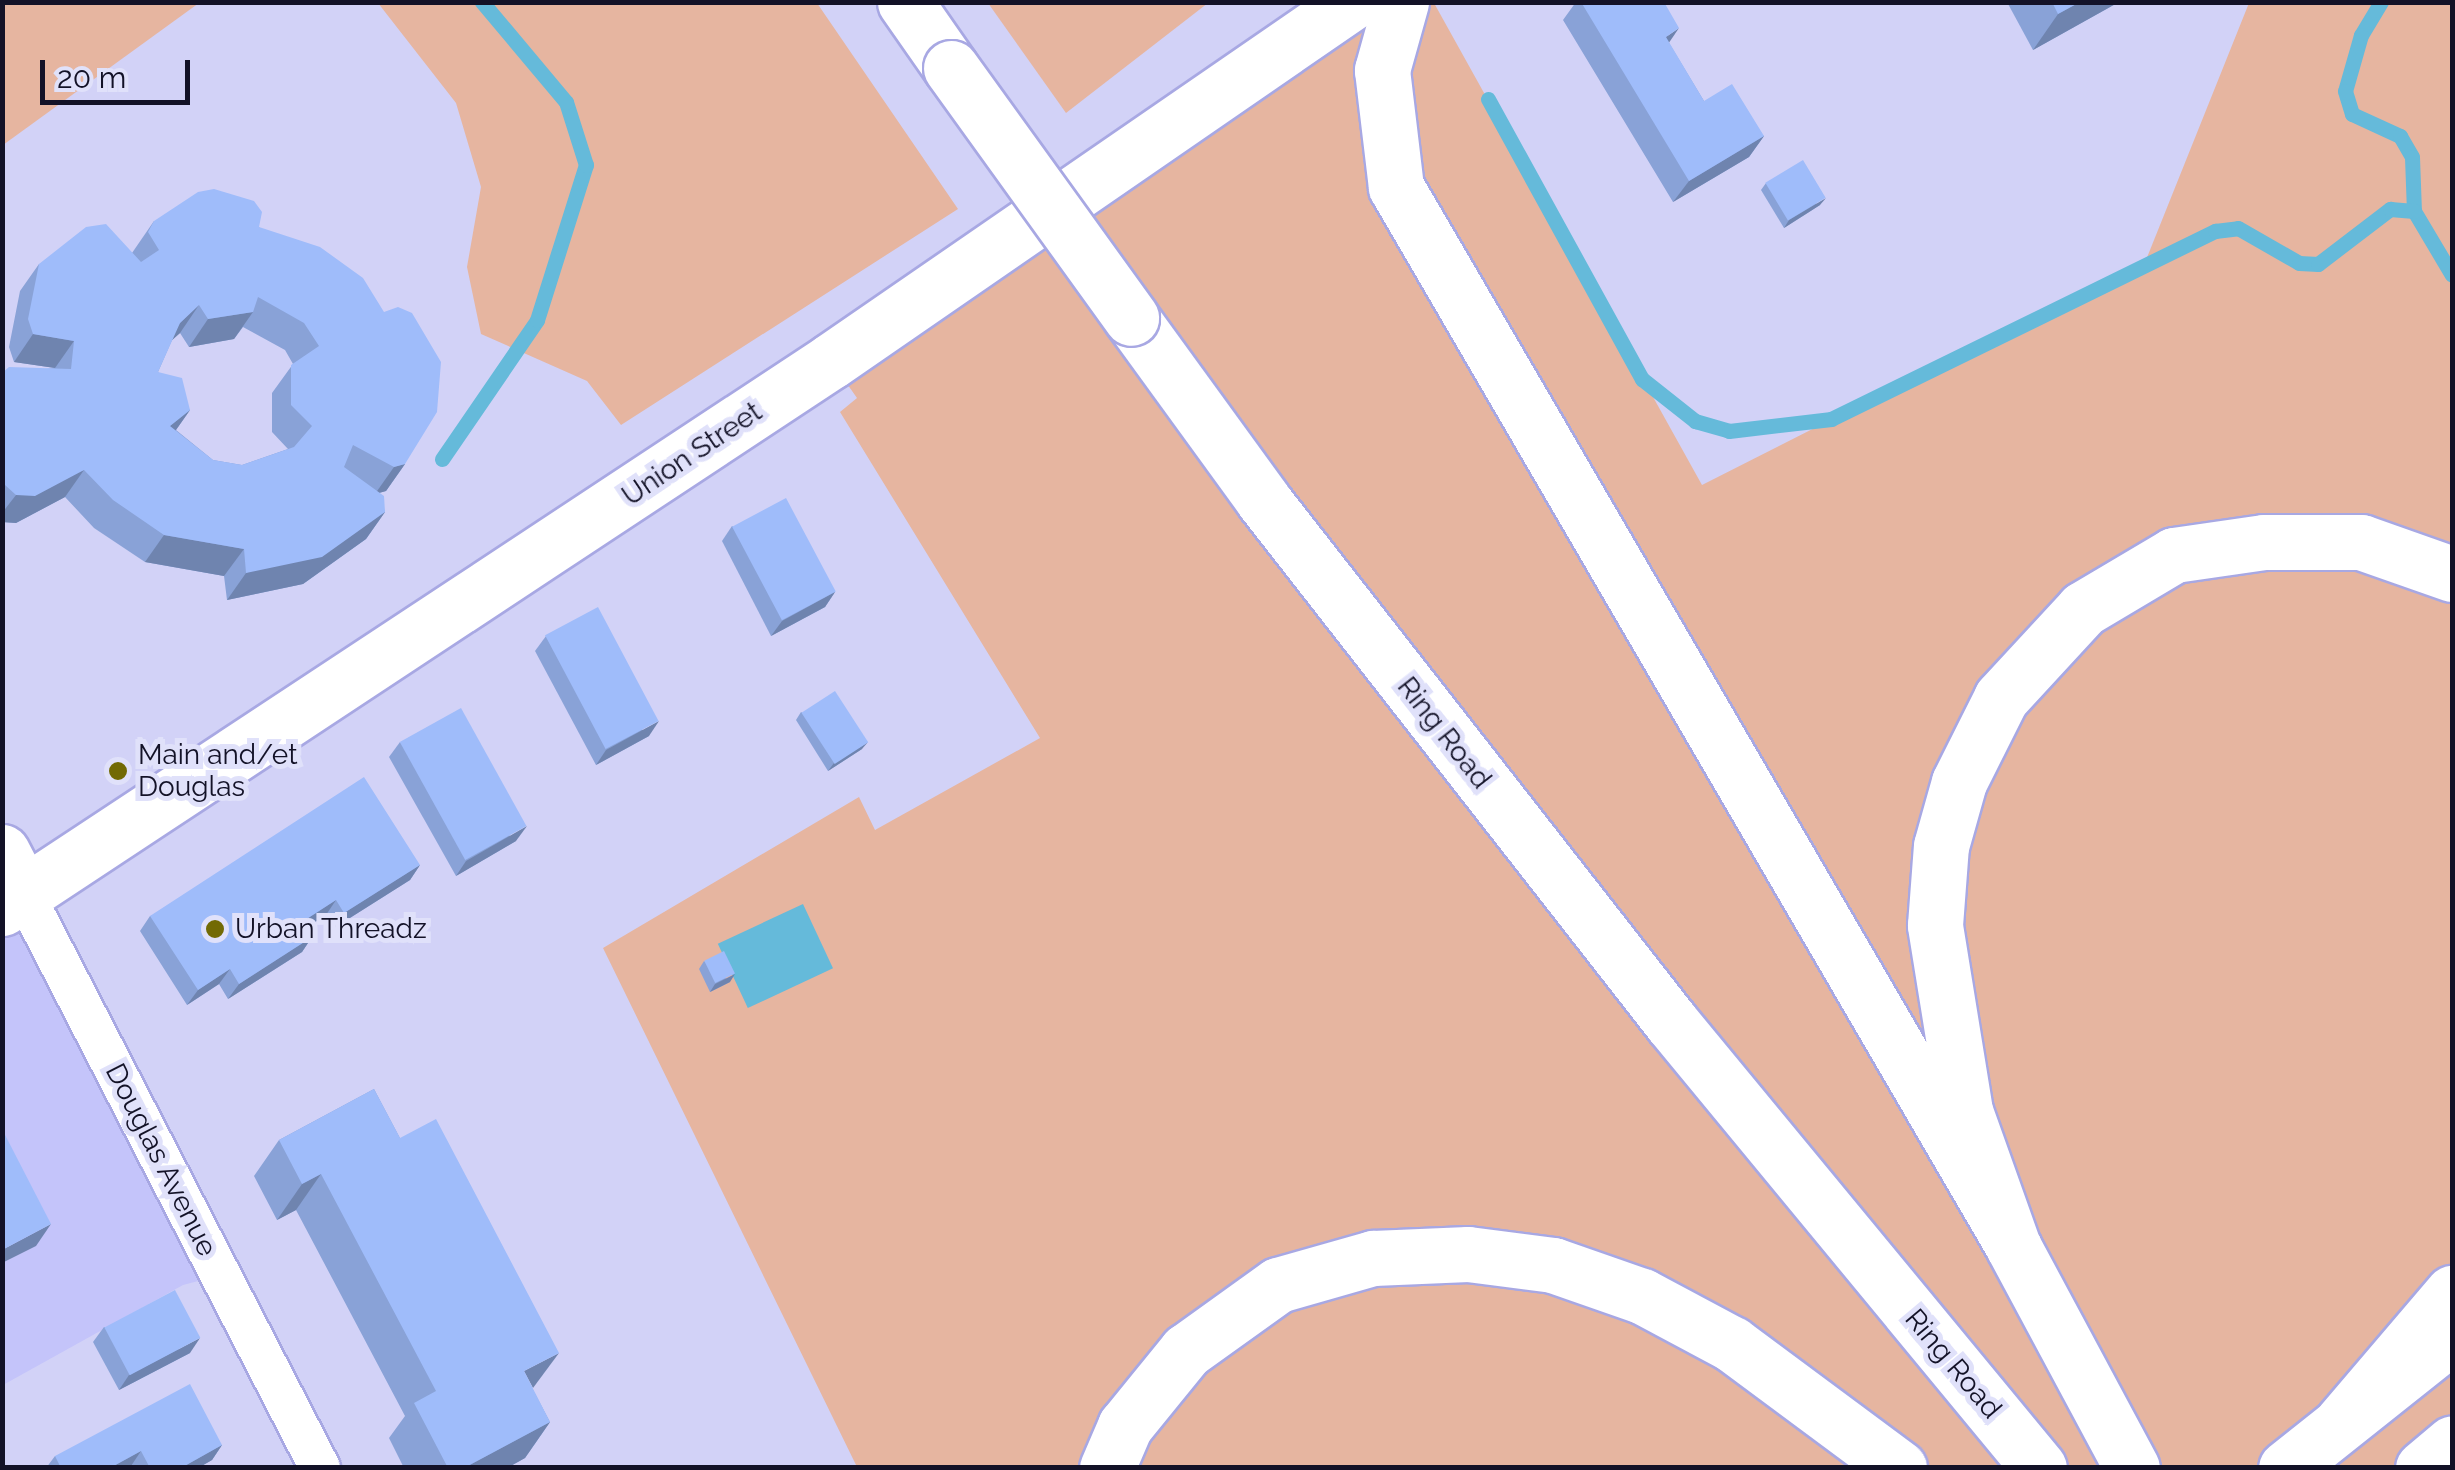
<!DOCTYPE html>
<html>
<head>
<meta charset="utf-8">
<style>
	body { margin:0 }
	#map { position:relative; width:2455px; height:1470px; overflow:hidden; background:#d2d2f7; font-family:Raleway,sans-serif }
	div>[style] { position:absolute }
	[style*='--x'] { left:calc(var(--x)*1px); top:calc(var(--y)*1px); width:calc(var(--w)*1px); rotate:calc(var(--a)*1deg) }
	.built>* { inset:0; background:#c4c4fa }
	.green>* { inset:0; background:#e6b5a0 }
	.water>* { inset:0; background:#65bada; transform-origin:0 0 }
	.stream>* { height:15px; margin:-7.5px; padding:0 7.5px; transform-origin:7.5px; border-radius:7.5px; background:#65bada }
	.roads { filter:drop-shadow(2px 0 #a8a8e3) drop-shadow(-2px 0 #a8a8e3) drop-shadow(0 2px #a8a8e3) drop-shadow(0 -2px #a8a8e3) }
	.street>* { height:40px; margin:-20px; padding:0 20px; transform-origin:20px; border-radius:20px; background:#fff }
	.secondary>* { height:55px; margin:-27.5px; padding:0 27.5px; transform-origin:27.5px; border-radius:27.5px; background:#fff }
	.primary>* { height:55px; margin:-27.5px; padding:0 27.5px; transform-origin:27.5px; border-radius:27.5px; background:#fff }
	.highway>* { height:55px; margin:-27.5px; padding:0 27.5px; transform-origin:27.5px; border-radius:27.5px; background:#fff }
	.bridges { filter:drop-shadow(2px 0 #a8a8e3) drop-shadow(-2px 0 #a8a8e3) drop-shadow(0 2px #a8a8e3) drop-shadow(0 -2px #a8a8e3) }
	.highway-bridge>* { height:55px; margin:-27.5px; padding:0 27.5px; transform-origin:27.5px; border-radius:27.5px; background:#fff }
	.wall>* { inset:0; background:#89a2d7 }
	.shaded-wall>* { inset:0; background:#6f84af }
	.building>* { inset:0; background:#9fbcfa; transform-origin:0 0 }
	.dots>* { width:28px; height:28px; translate:-50% -50%; box-sizing:border-box; border:5px solid #e0e1fa; border-radius:50% }
	span { translate:-50% -50%; white-space:nowrap; text-align:center; line-height:1.15; -webkit-text-stroke:10px #e0e1fa; paint-order:stroke }
	.street-label { font-size:28px; color:#131227 }
	.poi-label { font-size:28px; color:#131227 }
	.left { translate:0 -50%; text-align:left }
	.frame { position:absolute; inset:0; border:5px solid #131227; pointer-events:none }
	.scale { position:absolute; left:40px; top:60px; width:150px; height:45px; box-sizing:border-box; border:5px solid #131227; border-top:0; padding-left:12px; font-size:30px; line-height:35px; white-space:nowrap; color:#131227; -webkit-text-stroke:8px #e0e1fa; paint-order:stroke }
</style>
</head>
<body>
<div id="map">
	<div class="built">
		<i style="clip-path:polygon(24px 894px,221px 1275px,183px 1285px,3px 1385px,2px 908px)"></i>
	</div>
	<div class="green">
		<i style="clip-path:polygon(3px 2px,199px 2px,199px 3px,3px 145px)"></i>
		<i style="clip-path:polygon(378px 3px,817px 3px,958px 209px,621px 425px,587px 381px,481px 334px,467px 267px,481px 187px,456px 103px)"></i>
		<i style="clip-path:polygon(988px 3px,1208px 3px,1066px 113px)"></i>
		<i style="clip-path:polygon(1352px 3px,1434px 3px,1702px 485px,2146px 260px,2249px 3px,2452px 3px,2452px 1467px,857px 1467px,603px 948px,859px 797px,875px 830px,1040px 738px,840px 412px,857px 398px,831px 361px)"></i>
	</div>
	<div class="water">
		<i style="left:803px;top:904px;width:71px;height:94px;rotate:65deg"></i>
	</div>
	<div class="stream">
		<i style="--x:2381;--y:2;--w:39;--a:121"></i>
		<i style="--x:2361;--y:35;--w:58;--a:105.9"></i>
		<i style="--x:2345;--y:91;--w:24;--a:73"></i>
		<i style="--x:2352;--y:114;--w:53;--a:24.6"></i>
		<i style="--x:2400;--y:136;--w:24;--a:60"></i>
		<i style="--x:2412;--y:157;--w:54;--a:87.9"></i>
		<i style="--x:2414;--y:211;--w:74;--a:59.3"></i>
		<i style="--x:1488;--y:99;--w:320;--a:61.2"></i>
		<i style="--x:1642;--y:379;--w:68;--a:38.4"></i>
		<i style="--x:1695;--y:421;--w:35;--a:16"></i>
		<i style="--x:1729;--y:431;--w:103;--a:-6.7"></i>
		<i style="--x:1831;--y:419;--w:428;--a:-26.1"></i>
		<i style="--x:2215;--y:231;--w:23;--a:-7"></i>
		<i style="--x:2238;--y:228;--w:70;--a:29.8"></i>
		<i style="--x:2299;--y:263;--w:19;--a:3"></i>
		<i style="--x:2318;--y:264;--w:91;--a:-37.4"></i>
		<i style="--x:2390;--y:209;--w:24;--a:5"></i>
		<i style="--x:442;--y:459;--w:168;--a:-55.6"></i>
		<i style="--x:537;--y:320;--w:163;--a:-72.5"></i>
		<i style="--x:586;--y:165;--w:66;--a:-107.6"></i>
		<i style="--x:566;--y:102;--w:131;--a:-130"></i>
	</div>
	<div class="roads">
		<div class="street">
			<i style="--x:24;--y:894;--w:646;--a:62.72"></i>
		</div>
		<div class="secondary">
			<i style="--x:2;--y:852;--w:47;--a:62.4"></i>
			<i style="--x:2;--y:908;--w:993;--a:-33.42"></i>
			<i style="--x:831;--y:361;--w:633;--a:-34.57"></i>
		</div>
		<div class="primary">
			<i style="--x:2286;--y:1468;--w:212;--a:-38.5"></i>
			<i style="--x:2423;--y:1468;--w:38;--a:-40"></i>
		</div>
		<div class="highway">
			<i style="--x:905;--y:2;--w:80;--a:55.1"></i>
			<i style="--x:1401;--y:2;--w:71;--a:105.6"></i>
			<i style="--x:1382;--y:70;--w:118;--a:83.2"></i>
			<i style="--x:1396;--y:187;--w:1226;--a:59.77"></i>
			<i style="--x:1131;--y:318;--w:225;--a:54"></i>
			<i style="--x:1263;--y:500;--w:663;--a:51.99"></i>
			<i style="--x:1671;--y:1022;--w:578;--a:50.47"></i>
			<i style="--x:2342;--y:1422;--w:170;--a:-49.5"></i>
			<i style="--x:1107;--y:1468;--w:46;--a:-66.8"></i>
			<i style="--x:1125;--y:1426;--w:97;--a:-50.9"></i>
			<i style="--x:1186;--y:1351;--w:113;--a:-35.7"></i>
			<i style="--x:1278;--y:1285;--w:99;--a:-15.9"></i>
			<i style="--x:1373;--y:1258;--w:95;--a:-2.4"></i>
			<i style="--x:1468;--y:1254;--w:86;--a:7.4"></i>
			<i style="--x:1553;--y:1265;--w:94;--a:19.2"></i>
			<i style="--x:1642;--y:1296;--w:102;--a:28.1"></i>
			<i style="--x:1732;--y:1344;--w:208;--a:36.6"></i>
			<i style="--x:2132;--y:1468;--w:252;--a:-118.2"></i>
			<i style="--x:2013;--y:1246;--w:143;--a:-109.6"></i>
			<i style="--x:1965;--y:1111;--w:188;--a:-99.2"></i>
			<i style="--x:1935;--y:925;--w:79;--a:-85.7"></i>
			<i style="--x:1941;--y:846;--w:66;--a:-74.3"></i>
			<i style="--x:1959;--y:782;--w:94;--a:-63.4"></i>
			<i style="--x:2001;--y:698;--w:121;--a:-47.3"></i>
			<i style="--x:2083;--y:609;--w:106;--a:-30.7"></i>
			<i style="--x:2174;--y:555;--w:91;--a:-8.2"></i>
			<i style="--x:2264;--y:542;--w:97;--a:0"></i>
			<i style="--x:2361;--y:542;--w:96;--a:19.4"></i>
		</div>
	</div>
	<div class="bridges">
		<div class="highway-bridge">
			<i style="--x:951;--y:68;--w:308;--a:54.2"></i>
		</div>
	</div>
	<div class="wall">
		<i style="clip-path:polygon(1576px 2px,1664px 2px,1669px 43px,1704px 101px,1764px 136px,1749px 157px,1673px 202px,1563px 20px)"></i>
		<i style="clip-path:polygon(2007px 2px,2119px 2px,2033px 50px)"></i>
		<i style="clip-path:polygon(1766px 183px,1820px 205px,1784px 228px,1761px 190px)"></i>
		<i style="clip-path:polygon(evenodd,154px 221px,259px 227px,405px 464px,386px 491px,379px 493px,385px 512px,366px 539px,303px 584px,227px 600px,224px 576px,145px 562px,94px 528px,65px 497px,16px 523px,2px 522px,2px 373px,55px 368px,14px 362px,9px 347px,20px 291px,39px 264px,132px 253px,154px 221px,243px 327px,285px 350px,293px 364px,272px 393px,272px 432px,288px 449px,242px 465px,213px 460px,176px 430px,190px 410px,158px 372px,172px 340px,180px 333px,189px 347px,234px 339px,243px 327px)"></i>
		<i style="clip-path:polygon(732px 526px,835px 592px,825px 607px,771px 636px,722px 541px)"></i>
		<i style="clip-path:polygon(546px 636px,649px 736px,596px 765px,535px 651px)"></i>
		<i style="clip-path:polygon(801px 712px,862px 749px,828px 771px,796px 720px)"></i>
		<i style="clip-path:polygon(400px 742px,516px 841px,456px 876px,389px 757px)"></i>
		<i style="clip-path:polygon(420px 865px,410px 880px,334px 928px,326px 915px,306px 928px,312px 937px,302px 952px,228px 999px,219px 984px,187px 1005px,140px 931px,150px 916px)"></i>
		<i style="clip-path:polygon(704px 961px,730px 982px,710px 992px,699px 969px)"></i>
		<i style="clip-path:polygon(374px 1089px,550px 1422px,525px 1458px,507px 1468px,404px 1468px,389px 1438px,405px 1416px,296px 1210px,277px 1220px,254px 1176px,279px 1140px)"></i>
		<i style="clip-path:polygon(104px 1327px,190px 1353px,119px 1390px,93px 1342px)"></i>
		<i style="clip-path:polygon(222px 1445px,212px 1460px,198px 1468px,132px 1468px,131px 1466px,128px 1468px,46px 1468px,55px 1456px)"></i>
	</div>
	<div class="shaded-wall">
		<i style="clip-path:polygon(2080px 2px,2119px 2px,2033px 50px,2058px 14px)"></i>
		<i style="clip-path:polygon(1679px 28px,1664px 50px,1666px 37px)"></i>
		<i style="clip-path:polygon(1764px 136px,1749px 157px,1673px 202px,1689px 181px)"></i>
		<i style="clip-path:polygon(1826px 198px,1820px 205px,1784px 228px,1789px 220px)"></i>
		<i style="clip-path:polygon(199px 305px,180px 333px,161px 350px,180px 323px)"></i>
		<i style="clip-path:polygon(253px 312px,234px 339px,189px 347px,208px 319px)"></i>
		<i style="clip-path:polygon(33px 334px,74px 341px,55px 368px,14px 362px)"></i>
		<i style="clip-path:polygon(190px 410px,171px 437px,170px 426px)"></i>
		<i style="clip-path:polygon(405px 464px,386px 491px,375px 494px,394px 467px)"></i>
		<i style="clip-path:polygon(84px 470px,65px 497px,16px 523px,2px 522px,2px 513px,16px 495px)"></i>
		<i style="clip-path:polygon(385px 512px,366px 539px,303px 584px,227px 600px,246px 573px)"></i>
		<i style="clip-path:polygon(164px 535px,244px 549px,224px 576px,145px 562px)"></i>
		<i style="clip-path:polygon(835px 592px,825px 607px,771px 636px,782px 621px)"></i>
		<i style="clip-path:polygon(659px 721px,649px 736px,596px 765px,606px 750px)"></i>
		<i style="clip-path:polygon(868px 742px,862px 749px,828px 771px,834px 763px)"></i>
		<i style="clip-path:polygon(527px 826px,516px 841px,456px 876px,466px 861px)"></i>
		<i style="clip-path:polygon(420px 865px,410px 880px,334px 928px,344px 913px)"></i>
		<i style="clip-path:polygon(336px 900px,326px 915px,292px 937px,302px 922px)"></i>
		<i style="clip-path:polygon(312px 937px,302px 952px,228px 999px,239px 984px)"></i>
		<i style="clip-path:polygon(230px 969px,219px 984px,187px 1005px,198px 990px)"></i>
		<i style="clip-path:polygon(735px 974px,730px 982px,710px 992px,715px 984px)"></i>
		<i style="clip-path:polygon(321px 1174px,296px 1210px,277px 1220px,302px 1184px)"></i>
		<i style="clip-path:polygon(51px 1224px,36px 1246px,2px 1263px,2px 1250px)"></i>
		<i style="clip-path:polygon(200px 1338px,190px 1353px,119px 1390px,129px 1375px)"></i>
		<i style="clip-path:polygon(559px 1353px,533px 1388px,524px 1371px)"></i>
		<i style="clip-path:polygon(550px 1422px,525px 1458px,507px 1468px,464px 1468px)"></i>
		<i style="clip-path:polygon(222px 1445px,212px 1460px,198px 1468px,181px 1468px)"></i>
		<i style="clip-path:polygon(141px 1451px,131px 1466px,110px 1468px)"></i>
	</div>
	<div class="building">
		<i style="clip-path:polygon(1581px 2px,1664px 2px,1679px 28px,1666px 37px,1704px 101px,1732px 84px,1764px 136px,1689px 181px)"></i>
		<i style="clip-path:polygon(2052px 2px,2080px 2px,2058px 14px)"></i>
		<i style="left:1803px;top:160px;width:44px;height:44px;rotate:59deg"></i>
		<i style="clip-path:polygon(evenodd,214px 189px,254px 201px,262px 212px,259px 227px,320px 247px,363px 278px,384px 312px,398px 307px,412px 313px,441px 362px,437px 412px,405px 464px,394px 467px,353px 445px,344px 467px,384px 496px,385px 512px,322px 557px,246px 573px,244px 549px,164px 535px,113px 500px,84px 470px,35px 496px,16px 495px,5px 485px,2px 477px,2px 373px,9px 367px,71px 369px,74px 341px,33px 334px,28px 319px,39px 264px,86px 227px,106px 224px,141px 262px,159px 250px,148px 232px,154px 221px,198px 192px,214px 189px,258px 297px,304px 323px,319px 346px,291px 365px,291px 405px,312px 426px,294px 447px,242px 465px,213px 460px,170px 426px,190px 410px,182px 378px,158px 372px,180px 323px,199px 305px,208px 319px,253px 312px,258px 297px)"></i>
		<i style="left:786px;top:498px;width:106px;height:61px;rotate:62deg"></i>
		<i style="left:598px;top:607px;width:129px;height:60px;rotate:62deg"></i>
		<i style="left:835px;top:691px;width:61px;height:40px;rotate:57deg"></i>
		<i style="left:461px;top:708px;width:135px;height:70px;rotate:61deg"></i>
		<i style="clip-path:polygon(364px 777px,420px 865px,344px 913px,336px 900px,302px 922px,312px 937px,239px 984px,230px 969px,198px 990px,150px 916px)"></i>
		<i style="left:724px;top:951px;width:25px;height:22px;rotate:64deg"></i>
		<i style="clip-path:polygon(374px 1089px,400px 1138px,436px 1119px,559px 1353px,524px 1371px,550px 1422px,464px 1468px,448px 1468px,414px 1403px,436px 1391px,321px 1174px,302px 1184px,279px 1140px)"></i>
		<i style="clip-path:polygon(2px 1129px,51px 1224px,2px 1250px)"></i>
		<i style="left:175px;top:1290px;width:54px;height:80px;rotate:62deg"></i>
		<i style="clip-path:polygon(190px 1384px,222px 1445px,181px 1468px,150px 1468px,141px 1451px,110px 1468px,61px 1468px,55px 1456px)"></i>
	</div>
	<div class="dots">
		<i style="left:118px;top:771px;background:#726a04"></i>
		<i style="left:215px;top:929px;background:#726a04"></i>
	</div>
	<div class="street-label">
		<span style="left:692px;top:454px;rotate:-34deg">Union Street</span>
		<span style="left:1444px;top:733px;rotate:52deg">Ring Road</span>
		<span style="left:161px;top:1160px;rotate:63deg">Douglas Avenue</span>
		<span style="left:1953px;top:1364px;rotate:50deg">Ring Road</span>
	</div>
	<div class="poi-label">
		<span class="left" style="left:138px;top:771px">Main and/et<br>Douglas</span>
		<span class="left" style="left:235px;top:929px">Urban Threadz</span>
	</div>
	<div class="frame"></div>
	<div class="scale">20 m</div>
</div>
</body>
</html>
